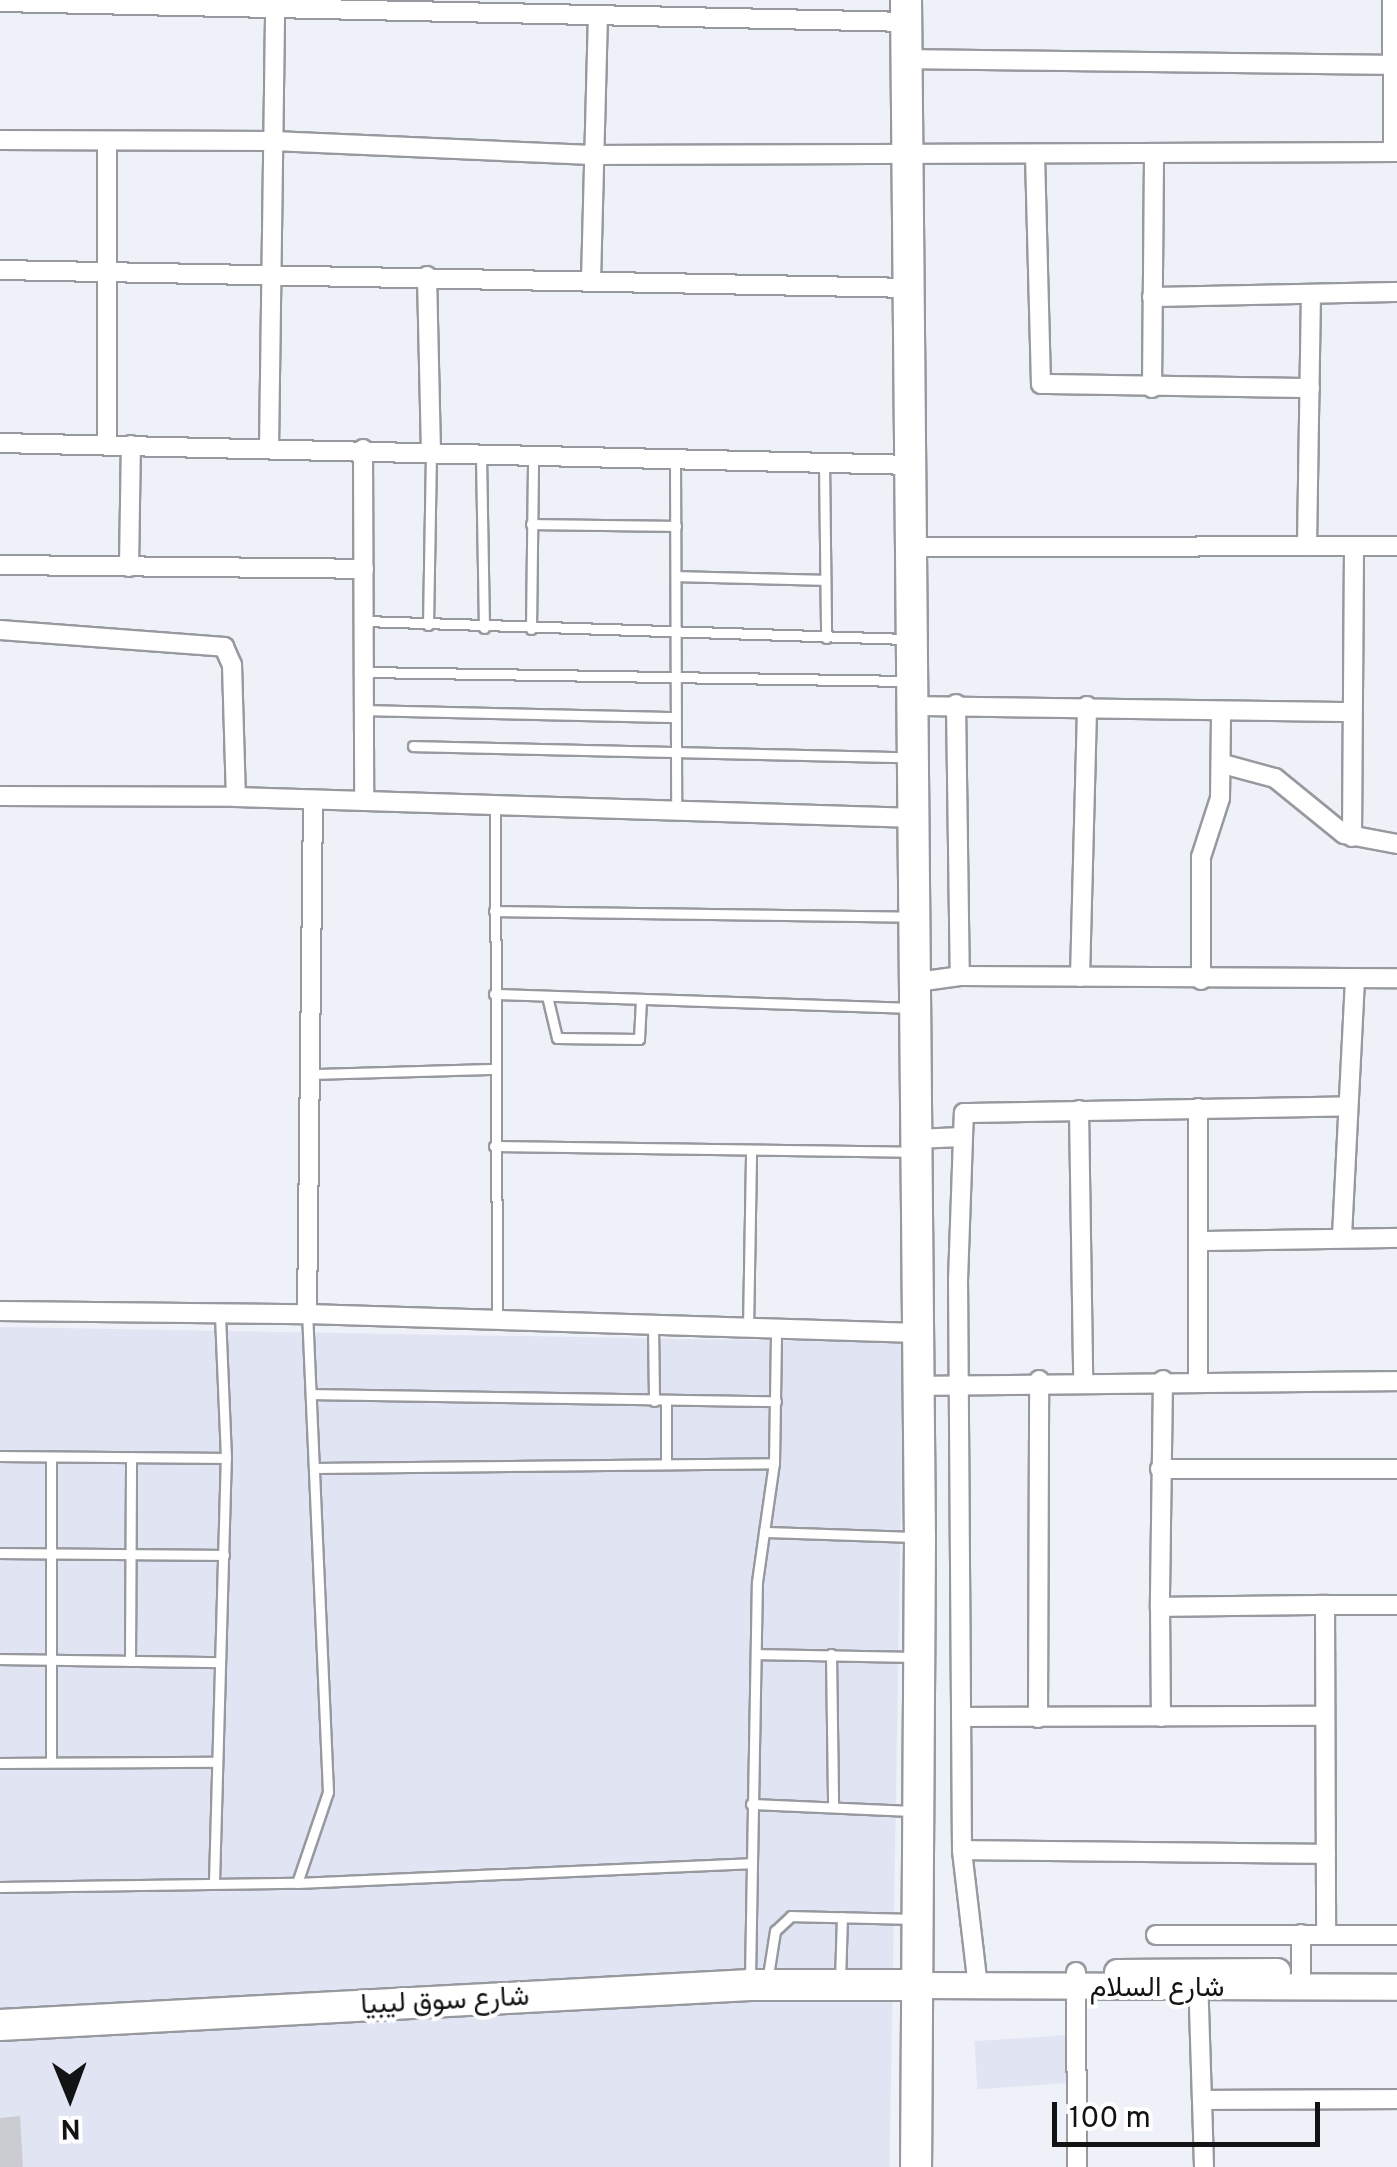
<!DOCTYPE html>
<html>
<head>
<meta charset="utf-8">
<style>
	body { margin:0 }
	#map { position:relative; width:1397px; height:2167px; overflow:hidden; background:#eef1f7; font-family:Overpass,Vazirmatn,sans-serif }
	div>[style] { position:absolute }
	[style*='--x'] { left:calc(var(--x)*1px); top:calc(var(--y)*1px); width:calc(var(--w)*1px); rotate:calc(var(--a)*1deg) }
	.built>* { inset:0; background:#e1e5f3; transform-origin:0 0 }
	.building>* { inset:0; background:#caccd2 }
	.roads { filter:drop-shadow(2px 0 #97999f) drop-shadow(-2px 0 #97999f) drop-shadow(0 2px #97999f) drop-shadow(0 -2px #97999f) }
	.service>* { height:9px; margin:-4.5px; padding:0 4.5px; transform-origin:4.5px; border-radius:4.5px; background:#fff }
	.minor>* { height:18px; margin:-9px; padding:0 9px; transform-origin:9px; border-radius:9px; background:#fff }
	.secondary>* { height:25px; margin:-12.5px; padding:0 12.5px; transform-origin:12.5px; border-radius:12.5px; background:#fff }
	.primary>* { height:30px; margin:-15px; padding:0 15px; transform-origin:15px; border-radius:15px; background:#fff }
	.trunk>* { height:30px; margin:-15px; padding:0 15px; transform-origin:15px; border-radius:15px; background:#fff }
	span { translate:-50% -50%; white-space:nowrap; text-align:center; line-height:1.15; -webkit-text-stroke:8px #fff; paint-order:stroke }
	.street-label { font-size:28px; color:#121315 }
	.north { position:absolute; left:20px; top:2047px; width:100px; height:100px; -webkit-text-stroke:8px #fff; paint-order:stroke; rotate:179deg; font-size:28px; font-weight:700; line-height:40px; text-align:center; color:#121315 }
	.north::after { content:''; display:block; margin:auto; width:35px; height:45px; background:#121315; clip-path:polygon(50% 0,100% 100%,50% 72%,0 100%) }
	.scale { position:absolute; left:1052px; top:2102px; width:268px; height:45px; box-sizing:border-box; border:5px solid #121315; border-top:0; padding-left:12px; font-size:30px; line-height:35px; white-space:nowrap; color:#121315; -webkit-text-stroke:8px #fff; paint-order:stroke }
</style>
</head>
<body>
<div id="map">
	<div class="built">
		<i style="left:0;top:1327px;width:904px;height:840px;rotate:1deg"></i>
		<i style="left:1065px;top:2035px;width:48px;height:91px;rotate:86deg"></i>
	</div>
	<div class="building">
		<i style="clip-path:polygon(20px 2116px,23px 2167px,0 2167px,0 2118px)"></i>
	</div>
	<div class="roads">
		<div class="service">
			<i style="--x:481;--y:456;--w:172;--a:89"></i>
			<i style="--x:675;--y:460;--w:349;--a:89.8"></i>
			<i style="--x:824;--y:462;--w:176;--a:89.3"></i>
			<i style="--x:531;--y:524;--w:145;--a:0.8"></i>
			<i style="--x:677;--y:576;--w:148;--a:1.5"></i>
			<i style="--x:364;--y:621;--w:542;--a:1.9"></i>
			<i style="--x:428;--y:625;--w:172;--a:-89"></i>
			<i style="--x:531;--y:629;--w:172;--a:-89.3"></i>
			<i style="--x:365;--y:672;--w:542;--a:0.95"></i>
			<i style="--x:365;--y:710;--w:310;--a:1.3"></i>
			<i style="--x:413;--y:746;--w:497;--a:1.3"></i>
			<i style="--x:495;--y:806;--w:513;--a:89.78"></i>
			<i style="--x:494;--y:911;--w:415;--a:0.8"></i>
			<i style="--x:494;--y:994;--w:415;--a:1.9"></i>
			<i style="--x:547;--y:996;--w:43;--a:76.6"></i>
			<i style="--x:557;--y:1038;--w:82;--a:0.7"></i>
			<i style="--x:639;--y:1039;--w:40;--a:-87.1"></i>
			<i style="--x:314;--y:1074;--w:180;--a:-1.6"></i>
			<i style="--x:494;--y:1146;--w:418;--a:0.8"></i>
			<i style="--x:653;--y:1326;--w:75;--a:89.2"></i>
			<i style="--x:748;--y:1329;--w:175;--a:-89"></i>
			<i style="--x:311;--y:1394;--w:465;--a:0.9"></i>
			<i style="--x:0;--y:1456;--w:226;--a:0.5"></i>
			<i style="--x:51;--y:1457;--w:305;--a:90"></i>
			<i style="--x:666;--y:1462;--w:61;--a:-90"></i>
			<i style="--x:318;--y:1468;--w:456;--a:-0.6"></i>
			<i style="--x:764;--y:1532;--w:70;--a:-81.8"></i>
			<i style="--x:774;--y:1463;--w:133;--a:-89.1"></i>
			<i style="--x:0;--y:1553;--w:224;--a:0.5"></i>
			<i style="--x:756;--y:1654;--w:156;--a:1.1"></i>
			<i style="--x:831;--y:1654;--w:152;--a:89.2"></i>
			<i style="--x:0;--y:1659;--w:220;--a:0.8"></i>
			<i style="--x:130;--y:1661;--w:204;--a:-89.7"></i>
			<i style="--x:0;--y:1763;--w:215;--a:-0.3"></i>
			<i style="--x:751;--y:1804;--w:162;--a:2.5"></i>
			<i style="--x:214;--y:1882;--w:424;--a:-88.4"></i>
			<i style="--x:226;--y:1458;--w:144;--a:-92.4"></i>
			<i style="--x:297;--y:1883;--w:96;--a:-71.2"></i>
			<i style="--x:328;--y:1792;--w:478;--a:-92.5"></i>
			<i style="--x:0;--y:1887;--w:297;--a:-0.8"></i>
			<i style="--x:297;--y:1883;--w:453;--a:-2.5"></i>
			<i style="--x:750;--y:1978;--w:396;--a:-89"></i>
			<i style="--x:757;--y:1582;--w:50;--a:-82"></i>
			<i style="--x:764;--y:1532;--w:153;--a:1.9"></i>
			<i style="--x:840;--y:1980;--w:63;--a:-88.2"></i>
			<i style="--x:767;--y:1982;--w:52;--a:-81.1"></i>
			<i style="--x:775;--y:1931;--w:22;--a:-43"></i>
			<i style="--x:791;--y:1916;--w:120;--a:1.4"></i>
		</div>
		<div class="minor">
			<i style="--x:1392;--y:0;--w:152;--a:89.6"></i>
			<i style="--x:0;--y:2;--w:906;--a:1.26"></i>
			<i style="--x:906;--y:59;--w:486;--a:0.7"></i>
			<i style="--x:0;--y:140;--w:273;--a:0.2"></i>
			<i style="--x:273;--y:141;--w:319;--a:2.5"></i>
			<i style="--x:592;--y:155;--w:805;--a:-0.21"></i>
			<i style="--x:107;--y:141;--w:304;--a:90"></i>
			<i style="--x:1035;--y:155;--w:229;--a:88.5"></i>
			<i style="--x:1041;--y:384;--w:269;--a:0.9"></i>
			<i style="--x:0;--y:270;--w:910;--a:1.13"></i>
			<i style="--x:427;--y:276;--w:174;--a:88.7"></i>
			<i style="--x:591;--y:281;--w:263;--a:-88.5"></i>
			<i style="--x:1152;--y:297;--w:245;--a:-1.2"></i>
			<i style="--x:1152;--y:388;--w:233;--a:-89.5"></i>
			<i style="--x:0;--y:443;--w:914;--a:1.38"></i>
			<i style="--x:269;--y:448;--w:448;--a:-89.2"></i>
			<i style="--x:363;--y:449;--w:352;--a:89.8"></i>
			<i style="--x:1307;--y:546;--w:252;--a:-89.1"></i>
			<i style="--x:916;--y:547;--w:481;--a:-0.1"></i>
			<i style="--x:0;--y:565;--w:364;--a:0.6"></i>
			<i style="--x:129;--y:567;--w:122;--a:-89.1"></i>
			<i style="--x:0;--y:630;--w:225;--a:4.3"></i>
			<i style="--x:224;--y:647;--w:20;--a:66"></i>
			<i style="--x:232;--y:665;--w:132;--a:88.3"></i>
			<i style="--x:956;--y:704;--w:272;--a:89.2"></i>
			<i style="--x:915;--y:706;--w:436;--a:0.8"></i>
			<i style="--x:1223;--y:764;--w:54;--a:15.1"></i>
			<i style="--x:1275;--y:778;--w:89;--a:39.1"></i>
			<i style="--x:1344;--y:834;--w:54;--a:10.7"></i>
			<i style="--x:0;--y:796;--w:236;--a:0.2"></i>
			<i style="--x:236;--y:797;--w:681;--a:1.77"></i>
			<i style="--x:1352;--y:837;--w:291;--a:-89.6"></i>
			<i style="--x:1080;--y:977;--w:271;--a:-88.5"></i>
			<i style="--x:1201;--y:980;--w:123;--a:-90"></i>
			<i style="--x:1201;--y:857;--w:62;--a:-72.1"></i>
			<i style="--x:1220;--y:798;--w:87;--a:-89.3"></i>
			<i style="--x:917;--y:982;--w:43;--a:-7.9"></i>
			<i style="--x:960;--y:976;--w:437;--a:0.3"></i>
			<i style="--x:1198;--y:1108;--w:272;--a:90"></i>
			<i style="--x:1079;--y:1110;--w:269;--a:89.1"></i>
			<i style="--x:915;--y:1139;--w:47;--a:-2.4"></i>
			<i style="--x:1342;--y:1236;--w:257;--a:-87.1"></i>
			<i style="--x:1199;--y:1241;--w:198;--a:-0.9"></i>
			<i style="--x:0;--y:1311;--w:307;--a:0.6"></i>
			<i style="--x:307;--y:1314;--w:611;--a:1.78"></i>
			<i style="--x:307;--y:1314;--w:514;--a:-89.33"></i>
			<i style="--x:1163;--y:1380;--w:227;--a:90.8"></i>
			<i style="--x:1160;--y:1607;--w:165;--a:-0.7"></i>
			<i style="--x:1325;--y:1605;--w:329;--a:89.8"></i>
			<i style="--x:919;--y:1386;--w:478;--a:-0.6"></i>
			<i style="--x:1160;--y:1469;--w:237;--a:0"></i>
			<i style="--x:1325;--y:1605;--w:72;--a:0"></i>
			<i style="--x:1160;--y:1607;--w:110;--a:89.5"></i>
			<i style="--x:961;--y:1717;--w:364;--a:-0.2"></i>
			<i style="--x:1038;--y:1718;--w:338;--a:-89.8"></i>
			<i style="--x:962;--y:1850;--w:364;--a:0.6"></i>
			<i style="--x:1156;--y:1935;--w:241;--a:0"></i>
			<i style="--x:1076;--y:1972;--w:195;--a:89.7"></i>
			<i style="--x:1198;--y:1975;--w:125;--a:88.2"></i>
			<i style="--x:978;--y:1987;--w:138;--a:-96.7"></i>
			<i style="--x:962;--y:1850;--w:569;--a:-90.4"></i>
			<i style="--x:958;--y:1281;--w:168;--a:-88"></i>
			<i style="--x:964;--y:1113;--w:382;--a:-1"></i>
			<i style="--x:1301;--y:1988;--w:54;--a:-90"></i>
			<i style="--x:1204;--y:2167;--w:67;--a:-91.7"></i>
			<i style="--x:1202;--y:2100;--w:195;--a:-0.3"></i>
		</div>
		<div class="secondary">
			<i style="--x:1117;--y:1972;--w:160;--a:-0.4"></i>
			<i style="--x:917;--y:1985;--w:480;--a:0.2"></i>
		</div>
		<div class="primary">
			<i style="--x:0;--y:2025;--w:751;--a:-3.05"></i>
			<i style="--x:750;--y:1985;--w:167;--a:0"></i>
		</div>
		<div class="trunk">
			<i style="--x:906;--y:0;--w:1537;--a:89.48"></i>
			<i style="--x:920;--y:1537;--w:630;--a:90.36"></i>
		</div>
	</div>
	<div class="street-label">
		<span style="left:1157px;top:1989px">شارع السلام</span>
		<span style="left:445px;top:2002px;rotate:-3deg">شارع سوق ليبيا</span>
	</div>
	<div class="north">N</div>
	<div class="scale">100 m</div>
</div>
</body>
</html>
